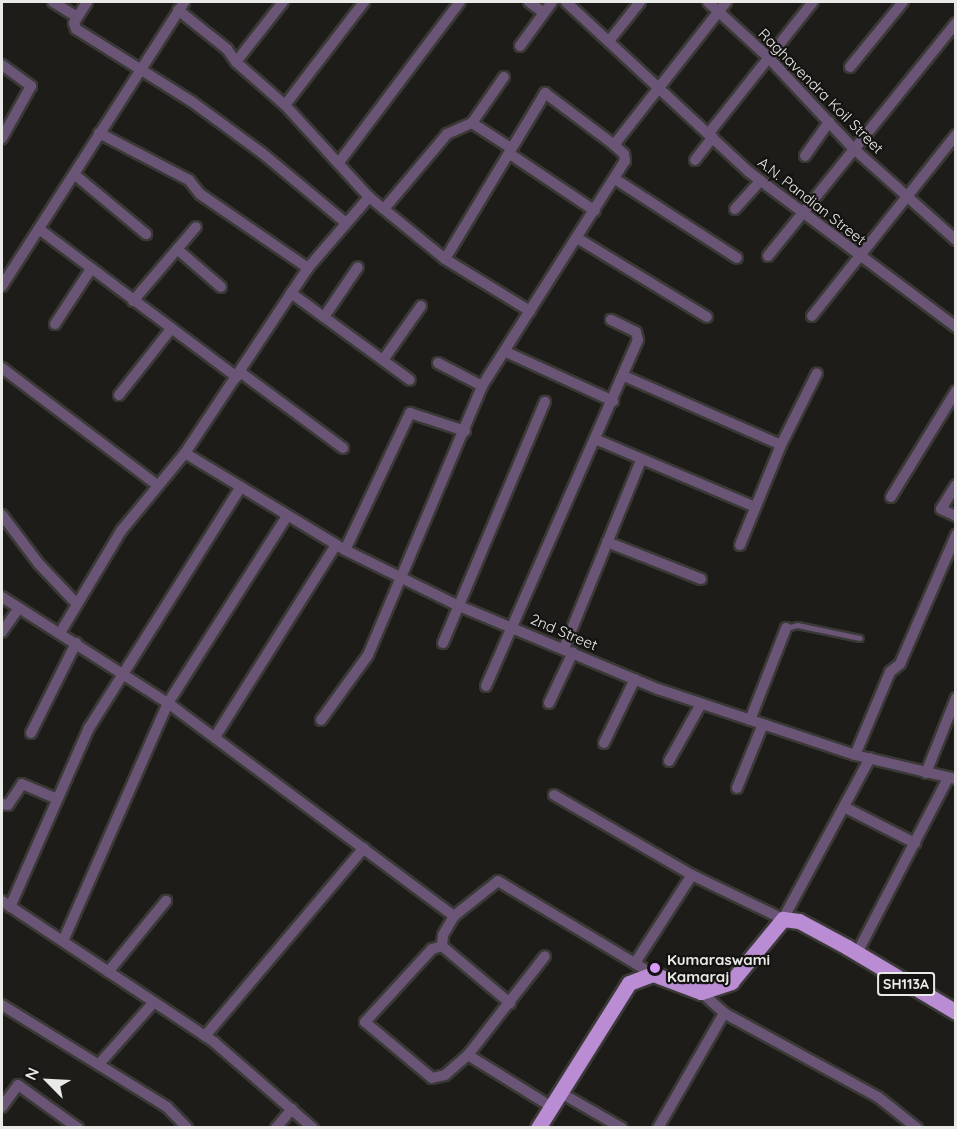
<!DOCTYPE html>
<html>
<head>
<meta charset="utf-8">
<style>
	body { margin:0 }
	#map { position:relative; width:957px; height:1129px; overflow:hidden; background:#1d1c19; font-family:Quicksand,sans-serif }
	div>[style] { position:absolute }
	[style*='--x'] { left:calc(var(--x)*1px); top:calc(var(--y)*1px); width:calc(var(--w)*1px); rotate:calc(var(--a)*1deg) }
	.roads { filter:drop-shadow(2px 0 #3a3936) drop-shadow(-2px 0 #3a3936) drop-shadow(0 2px #3a3936) drop-shadow(0 -2px #3a3936) }
	.lane>* { height:5px; margin:-2.5px; padding:0 2.5px; transform-origin:2.5px; border-radius:2.5px; background:#6a5576 }
	.street>* { height:10px; margin:-5px; padding:0 5px; transform-origin:5px; border-radius:5px; background:#6a5576 }
	.primary>* { height:15px; margin:-7.5px; padding:0 7.5px; transform-origin:7.5px; border-radius:7.5px; background:#ba8cd3 }
	.dots>* { width:16px; height:16px; translate:-50% -50%; box-sizing:border-box; border:3px solid #141311; border-radius:50% }
	span { translate:-50% -50%; white-space:nowrap; text-align:center; line-height:1.15; -webkit-text-stroke:4.5px #141311; paint-order:stroke }
	.shield-label span { padding:2px 4px; background:#141311; border:2px solid; border-radius:4px; -webkit-text-stroke-width:0 }
	.shield-label { font-size:14px; color:#e9e9e7; font-weight:700 }
	.street-label { font-size:15px; color:#e9e9e7 }
	.poi-label { font-size:15px; color:#e9e9e7; font-weight:700 }
	.left { translate:0 -50%; text-align:left }
	.frame { position:absolute; inset:0; border:3px solid #e9e9e7; pointer-events:none }
	.north { position:absolute; left:18px; top:1051px; width:60px; height:60px; -webkit-text-stroke:4px #141311; paint-order:stroke; rotate:294deg; font-size:16px; font-weight:700; line-height:24px; text-align:center; color:#e9e9e7 }
	.north::after { content:''; display:block; margin:auto; width:21px; height:27px; background:#e9e9e7; clip-path:polygon(50% 0,100% 100%,50% 72%,0 100%) }
</style>
</head>
<body>
<div id="map">
	<div class="roads">
		<div class="lane">
			<i style="--x:786;--y:628;--w:11;--a:-15"></i>
			<i style="--x:797;--y:625;--w:64;--a:11.7"></i>
		</div>
		<div class="street">
			<i style="--x:53;--y:2;--w:28;--a:32"></i>
			<i style="--x:87;--y:2;--w:25;--a:122"></i>
			<i style="--x:74;--y:23;--w:6;--a:72"></i>
			<i style="--x:76;--y:29;--w:136;--a:32.1"></i>
			<i style="--x:191;--y:101;--w:88;--a:36.2"></i>
			<i style="--x:262;--y:153;--w:109;--a:39.8"></i>
			<i style="--x:529;--y:2;--w:17;--a:36"></i>
			<i style="--x:566;--y:2;--w:250;--a:42.9"></i>
			<i style="--x:749;--y:172;--w:259;--a:36.8"></i>
			<i style="--x:708;--y:2;--w:81;--a:42.5"></i>
			<i style="--x:768;--y:57;--w:125;--a:47"></i>
			<i style="--x:853;--y:148;--w:138;--a:41.8"></i>
			<i style="--x:178;--y:10;--w:63;--a:38.5"></i>
			<i style="--x:227;--y:49;--w:16;--a:55"></i>
			<i style="--x:236;--y:62;--w:65;--a:41.3"></i>
			<i style="--x:285;--y:105;--w:125;--a:47.6"></i>
			<i style="--x:369;--y:197;--w:98;--a:39.2"></i>
			<i style="--x:445;--y:259;--w:100;--a:31.5"></i>
			<i style="--x:609;--y:41;--w:50;--a:-51.5"></i>
			<i style="--x:520;--y:46;--w:54;--a:-54"></i>
			<i style="--x:236;--y:62;--w:76;--a:-51.9"></i>
			<i style="--x:2;--y:65;--w:36;--a:36"></i>
			<i style="--x:31;--y:86;--w:60;--a:119.1"></i>
			<i style="--x:850;--y:67;--w:84;--a:-50.8"></i>
			<i style="--x:285;--y:105;--w:130;--a:-52.5"></i>
			<i style="--x:472;--y:123;--w:46;--a:32.7"></i>
			<i style="--x:99;--y:133;--w:102;--a:27.6"></i>
			<i style="--x:189;--y:180;--w:18;--a:52"></i>
			<i style="--x:200;--y:194;--w:131;--a:34.4"></i>
			<i style="--x:709;--y:133;--w:167;--a:-51.6"></i>
			<i style="--x:510;--y:154;--w:102;--a:33.8"></i>
			<i style="--x:805;--y:156;--w:42;--a:-54.8"></i>
			<i style="--x:695;--y:160;--w:29;--a:-52"></i>
			<i style="--x:340;--y:161;--w:199;--a:-53"></i>
			<i style="--x:74;--y:174;--w:94;--a:39.8"></i>
			<i style="--x:615;--y:179;--w:145;--a:32.9"></i>
			<i style="--x:384;--y:209;--w:98;--a:-50"></i>
			<i style="--x:447;--y:134;--w:27;--a:-24"></i>
			<i style="--x:472;--y:123;--w:56;--a:-55.2"></i>
			<i style="--x:735;--y:209;--w:38;--a:-48"></i>
			<i style="--x:39;--y:229;--w:247;--a:36.8"></i>
			<i style="--x:577;--y:238;--w:152;--a:31.3"></i>
			<i style="--x:177;--y:249;--w:58;--a:40.8"></i>
			<i style="--x:768;--y:256;--w:299;--a:-51.1"></i>
			<i style="--x:445;--y:259;--w:194;--a:-58.9"></i>
			<i style="--x:545;--y:93;--w:90;--a:36.9"></i>
			<i style="--x:2;--y:286;--w:337;--a:-57.3"></i>
			<i style="--x:291;--y:293;--w:147;--a:36.2"></i>
			<i style="--x:133;--y:301;--w:97;--a:-49.6"></i>
			<i style="--x:812;--y:316;--w:231;--a:-51.5"></i>
			<i style="--x:324;--y:317;--w:60;--a:-55.8"></i>
			<i style="--x:55;--y:324;--w:66;--a:-56.8"></i>
			<i style="--x:506;--y:352;--w:118;--a:24.6"></i>
			<i style="--x:383;--y:360;--w:66;--a:-54.9"></i>
			<i style="--x:438;--y:363;--w:50;--a:27.6"></i>
			<i style="--x:2;--y:368;--w:193;--a:37"></i>
			<i style="--x:240;--y:372;--w:128;--a:36.4"></i>
			<i style="--x:624;--y:376;--w:171;--a:23.7"></i>
			<i style="--x:119;--y:395;--w:84;--a:-51.8"></i>
			<i style="--x:595;--y:439;--w:174;--a:23"></i>
			<i style="--x:185;--y:453;--w:187;--a:31.2"></i>
			<i style="--x:345;--y:550;--w:125;--a:26.2"></i>
			<i style="--x:457;--y:605;--w:218;--a:22.7"></i>
			<i style="--x:658;--y:689;--w:208;--a:18.5"></i>
			<i style="--x:855;--y:755;--w:104;--a:13.4"></i>
			<i style="--x:956;--y:485;--w:28;--a:122"></i>
			<i style="--x:941;--y:509;--w:17;--a:25"></i>
			<i style="--x:891;--y:497;--w:124;--a:-58.5"></i>
			<i style="--x:2;--y:515;--w:61;--a:52.9"></i>
			<i style="--x:39;--y:564;--w:52;--a:46.5"></i>
			<i style="--x:607;--y:542;--w:101;--a:21.5"></i>
			<i style="--x:740;--y:545;--w:108;--a:-67.7"></i>
			<i style="--x:781;--y:445;--w:80;--a:-63.4"></i>
			<i style="--x:345;--y:550;--w:152;--a:-64.6"></i>
			<i style="--x:410;--y:413;--w:58;--a:18.1"></i>
			<i style="--x:2;--y:597;--w:197;--a:32.6"></i>
			<i style="--x:168;--y:703;--w:357;--a:36.7"></i>
			<i style="--x:454;--y:916;--w:56;--a:-38.5"></i>
			<i style="--x:498;--y:881;--w:181;--a:31"></i>
			<i style="--x:2;--y:632;--w:29;--a:-55"></i>
			<i style="--x:60;--y:633;--w:119;--a:-59.1"></i>
			<i style="--x:121;--y:531;--w:101;--a:-50.6"></i>
			<i style="--x:185;--y:453;--w:222;--a:-56.4"></i>
			<i style="--x:308;--y:268;--w:94;--a:-49.3"></i>
			<i style="--x:443;--y:643;--w:262;--a:-67.1"></i>
			<i style="--x:564;--y:648;--w:203;--a:-67.7"></i>
			<i style="--x:486;--y:686;--w:378;--a:-66.3"></i>
			<i style="--x:638;--y:340;--w:8;--a:-104"></i>
			<i style="--x:636;--y:332;--w:28;--a:-154"></i>
			<i style="--x:549;--y:703;--w:56;--a:-64.8"></i>
			<i style="--x:321;--y:720;--w:80;--a:-54.1"></i>
			<i style="--x:368;--y:655;--w:292;--a:-67"></i>
			<i style="--x:482;--y:386;--w:267;--a:-57.6"></i>
			<i style="--x:625;--y:161;--w:7;--a:-98"></i>
			<i style="--x:624;--y:154;--w:13;--a:-138"></i>
			<i style="--x:614;--y:145;--w:182;--a:-51.9"></i>
			<i style="--x:750;--y:720;--w:99;--a:-68.6"></i>
			<i style="--x:31;--y:733;--w:101;--a:-63.4"></i>
			<i style="--x:215;--y:737;--w:227;--a:-57.8"></i>
			<i style="--x:604;--y:743;--w:71;--a:-64.2"></i>
			<i style="--x:855;--y:755;--w:90;--a:-67.1"></i>
			<i style="--x:890;--y:672;--w:13;--a:-39"></i>
			<i style="--x:900;--y:664;--w:141;--a:-66.5"></i>
			<i style="--x:669;--y:761;--w:65;--a:-60.7"></i>
			<i style="--x:926;--y:773;--w:81;--a:-68.2"></i>
			<i style="--x:737;--y:788;--w:69;--a:-67.9"></i>
			<i style="--x:554;--y:795;--w:160;--a:30.1"></i>
			<i style="--x:692;--y:875;--w:101;--a:25.8"></i>
			<i style="--x:783;--y:919;--w:183;--a:-61.6"></i>
			<i style="--x:2;--y:804;--w:6;--a:9"></i>
			<i style="--x:8;--y:805;--w:25;--a:-56"></i>
			<i style="--x:22;--y:784;--w:38;--a:23"></i>
			<i style="--x:844;--y:807;--w:80;--a:26.9"></i>
			<i style="--x:2;--y:901;--w:255;--a:33.6"></i>
			<i style="--x:214;--y:1042;--w:131;--a:41"></i>
			<i style="--x:10;--y:907;--w:196;--a:-66.2"></i>
			<i style="--x:89;--y:728;--w:285;--a:-57.8"></i>
			<i style="--x:454;--y:916;--w:22;--a:120"></i>
			<i style="--x:443;--y:935;--w:11;--a:95"></i>
			<i style="--x:442;--y:946;--w:89;--a:40"></i>
			<i style="--x:63;--y:941;--w:260;--a:-66.2"></i>
			<i style="--x:168;--y:703;--w:222;--a:-57.5"></i>
			<i style="--x:442;--y:946;--w:10;--a:163"></i>
			<i style="--x:432;--y:949;--w:99;--a:132.5"></i>
			<i style="--x:365;--y:1022;--w:87;--a:39.9"></i>
			<i style="--x:432;--y:1078;--w:13;--a:-13"></i>
			<i style="--x:445;--y:1075;--w:30;--a:-41"></i>
			<i style="--x:468;--y:1055;--w:125;--a:-52.1"></i>
			<i style="--x:856;--y:955;--w:199;--a:-62.5"></i>
			<i style="--x:635;--y:963;--w:105;--a:-57.1"></i>
			<i style="--x:108;--y:972;--w:92;--a:-50.8"></i>
			<i style="--x:701;--y:992;--w:31;--a:42"></i>
			<i style="--x:724;--y:1013;--w:175;--a:28.6"></i>
			<i style="--x:878;--y:1097;--w:50;--a:38.5"></i>
			<i style="--x:2;--y:1005;--w:194;--a:31.7"></i>
			<i style="--x:167;--y:1107;--w:29;--a:46"></i>
			<i style="--x:205;--y:1036;--w:246;--a:-49.8"></i>
			<i style="--x:468;--y:1055;--w:99;--a:31.8"></i>
			<i style="--x:100;--y:1063;--w:81;--a:-48.5"></i>
			<i style="--x:561;--y:1093;--w:70;--a:29.8"></i>
			<i style="--x:2;--y:1107;--w:27;--a:-54"></i>
			<i style="--x:18;--y:1085;--w:74;--a:35.6"></i>
			<i style="--x:276;--y:1128;--w:25;--a:-50"></i>
			<i style="--x:658;--y:1128;--w:133;--a:-60.1"></i>
		</div>
		<div class="primary">
			<i style="--x:538;--y:1128;--w:171;--a:-57.9"></i>
			<i style="--x:629;--y:983;--w:26;--a:-21"></i>
			<i style="--x:653;--y:974;--w:51;--a:20.6"></i>
			<i style="--x:701;--y:992;--w:32;--a:-18"></i>
			<i style="--x:731;--y:982;--w:82;--a:-50.5"></i>
			<i style="--x:783;--y:919;--w:16;--a:7"></i>
			<i style="--x:799;--y:921;--w:55;--a:28.4"></i>
			<i style="--x:847;--y:947;--w:127;--a:30.8"></i>
		</div>
	</div>
	<div class="dots">
		<i style="left:655px;top:968px;background:#d79bf9"></i>
	</div>
	<div class="shield-label">
		<span style="left:906px;top:984px">SH113A</span>
	</div>
	<div class="street-label">
		<span style="left:821px;top:91px;rotate:45deg">Raghavendra Koil Street</span>
		<span style="left:812px;top:201px;rotate:38deg">A.N. Pandian Street</span>
		<span style="left:564px;top:632px;rotate:23deg">2nd Street</span>
	</div>
	<div class="poi-label">
		<span class="left" style="left:667px;top:968px">Kumaraswami<br>Kamaraj</span>
	</div>
	<div class="frame"></div>
	<div class="north">N</div>
</div>
</body>
</html>
